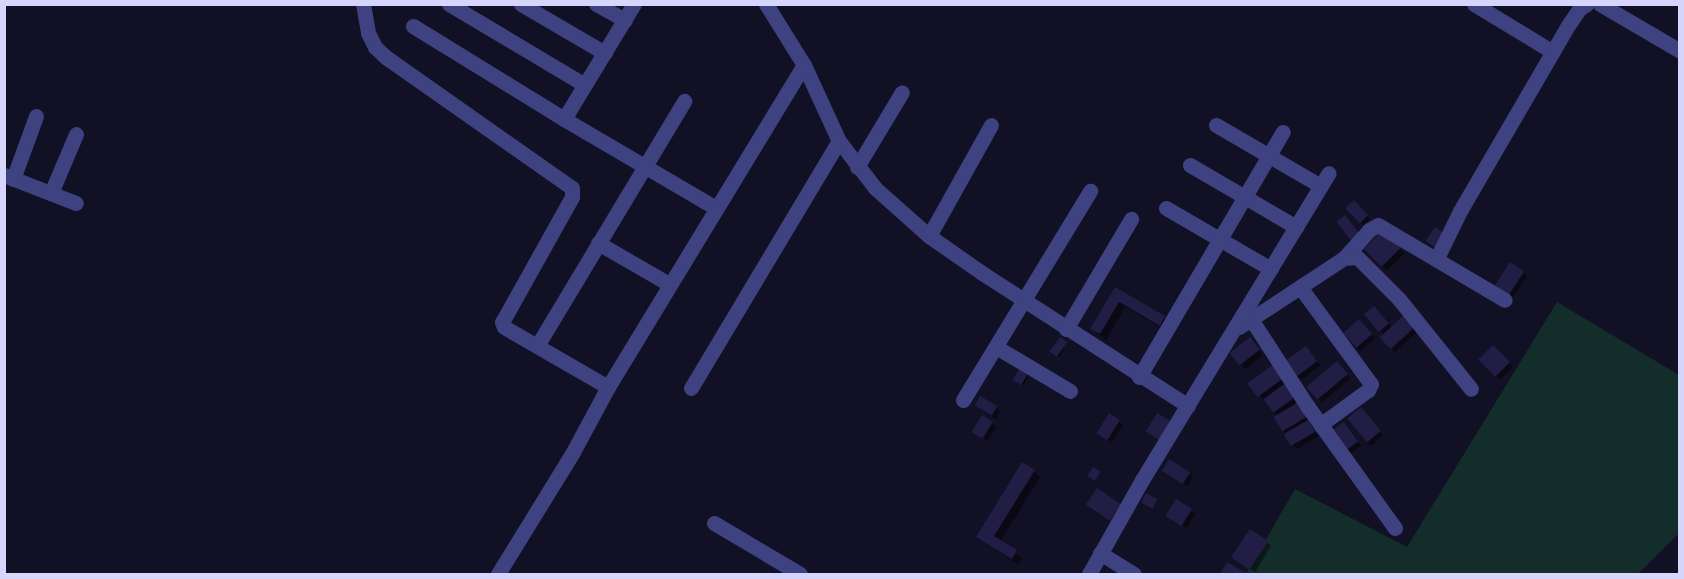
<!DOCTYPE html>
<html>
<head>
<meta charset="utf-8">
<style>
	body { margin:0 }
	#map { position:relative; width:1684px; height:579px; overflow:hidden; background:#111024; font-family:Cabin,sans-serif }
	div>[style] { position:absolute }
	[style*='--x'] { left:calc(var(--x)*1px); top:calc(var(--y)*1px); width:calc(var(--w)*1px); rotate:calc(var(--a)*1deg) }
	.green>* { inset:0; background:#132e2a }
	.shadow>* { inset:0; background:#0007; transform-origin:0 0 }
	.building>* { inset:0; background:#211d44; transform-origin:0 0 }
	.minor>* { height:15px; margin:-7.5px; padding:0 7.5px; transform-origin:7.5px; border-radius:7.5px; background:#3e4281 }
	span { translate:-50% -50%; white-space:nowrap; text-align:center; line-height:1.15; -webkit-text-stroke:4.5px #111024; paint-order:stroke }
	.frame { position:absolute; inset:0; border:6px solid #d6d6fd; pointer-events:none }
</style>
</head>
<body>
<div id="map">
	<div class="green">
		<i style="clip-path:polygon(1557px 302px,1679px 375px,1679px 533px,1638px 574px,1246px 574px,1295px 489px,1407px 547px)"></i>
	</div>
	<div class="shadow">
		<i style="left:1354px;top:202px;width:23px;height:9px;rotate:47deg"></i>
		<i style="left:1383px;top:232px;width:30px;height:24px;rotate:45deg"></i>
		<i style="clip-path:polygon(1523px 273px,1527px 276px,1513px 297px,1501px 289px)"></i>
		<i style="clip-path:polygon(1115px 289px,1164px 318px,1170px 324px,1166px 331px,1125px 307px,1106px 340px,1099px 335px,1092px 329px)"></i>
		<i style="clip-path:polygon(1378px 312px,1392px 328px,1406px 315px,1419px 330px,1395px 352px,1381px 337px,1384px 335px,1381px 331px)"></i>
		<i style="clip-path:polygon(1363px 325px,1375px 339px,1360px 351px,1345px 333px)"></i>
		<i style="clip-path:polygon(1066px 343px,1060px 357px,1054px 353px)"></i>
		<i style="clip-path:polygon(1254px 343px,1263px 355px,1245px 369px,1232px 353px)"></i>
		<i style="left:1493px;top:347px;width:28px;height:18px;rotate:45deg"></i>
		<i style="clip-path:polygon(1310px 352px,1320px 365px,1301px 380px,1297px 376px)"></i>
		<i style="clip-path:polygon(1274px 366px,1311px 421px,1308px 422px,1318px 436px,1297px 449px,1283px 431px,1278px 416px,1250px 384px)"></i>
		<i style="clip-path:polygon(1341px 367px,1350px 379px,1322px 402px,1318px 398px)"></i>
		<i style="clip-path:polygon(1021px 369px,1030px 374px,1023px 386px,1016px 381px)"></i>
		<i style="clip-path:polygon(981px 398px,1000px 411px,996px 419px,980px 409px)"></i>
		<i style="clip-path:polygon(1365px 413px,1383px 436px,1371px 446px,1367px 442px)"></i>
		<i style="clip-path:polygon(1119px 421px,1123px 425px,1112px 442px,1102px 436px)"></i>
		<i style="clip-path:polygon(992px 423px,996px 427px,988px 441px,978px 436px)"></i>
		<i style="clip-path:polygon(1348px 428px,1361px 446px,1349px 455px,1345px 451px)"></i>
		<i style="clip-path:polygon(1034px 471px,1040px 477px,1000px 542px,1022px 558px,1018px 564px,978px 537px)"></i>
		<i style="clip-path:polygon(1189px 473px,1193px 477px,1187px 486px,1167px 474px)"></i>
		<i style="clip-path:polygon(1177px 502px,1195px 514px,1187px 528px,1172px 520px)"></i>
		<i style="clip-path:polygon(1267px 542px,1271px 546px,1255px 572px,1238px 561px)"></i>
	</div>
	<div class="building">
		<i style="left:1354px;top:200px;width:21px;height:12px;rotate:47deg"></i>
		<i style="left:1345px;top:215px;width:24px;height:11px;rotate:52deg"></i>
		<i style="left:1435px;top:227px;width:14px;height:17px;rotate:34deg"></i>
		<i style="left:1383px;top:230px;width:25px;height:27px;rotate:45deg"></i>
		<i style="left:1510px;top:262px;width:17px;height:28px;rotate:33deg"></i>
		<i style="clip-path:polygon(1115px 287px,1165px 316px,1160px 326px,1119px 302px,1100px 334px,1090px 329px)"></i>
		<i style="left:1374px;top:306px;width:23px;height:13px;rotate:50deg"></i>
		<i style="left:1406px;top:313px;width:16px;height:36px;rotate:47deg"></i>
		<i style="left:1359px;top:319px;width:20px;height:21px;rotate:49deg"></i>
		<i style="left:1060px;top:337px;width:9px;height:18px;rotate:36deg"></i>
		<i style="left:1250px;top:337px;width:16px;height:26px;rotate:52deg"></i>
		<i style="left:1493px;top:345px;width:24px;height:21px;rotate:45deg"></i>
		<i style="left:1306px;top:346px;width:19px;height:26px;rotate:54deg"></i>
		<i style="left:1337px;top:361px;width:17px;height:40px;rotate:50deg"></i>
		<i style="left:1274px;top:364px;width:17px;height:33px;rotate:54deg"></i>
		<i style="left:1020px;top:367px;width:10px;height:15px;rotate:29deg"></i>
		<i style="left:1287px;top:382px;width:17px;height:29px;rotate:54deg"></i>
		<i style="left:980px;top:396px;width:20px;height:11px;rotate:30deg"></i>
		<i style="left:1300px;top:401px;width:17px;height:31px;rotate:59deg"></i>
		<i style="left:1361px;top:407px;width:31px;height:18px;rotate:50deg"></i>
		<i style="left:1109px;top:413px;width:13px;height:24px;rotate:32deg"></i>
		<i style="left:1157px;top:413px;width:21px;height:22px;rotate:31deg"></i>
		<i style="left:982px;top:415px;width:13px;height:20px;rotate:32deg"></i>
		<i style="left:1308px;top:420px;width:14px;height:28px;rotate:60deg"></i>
		<i style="left:1344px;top:422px;width:24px;height:18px;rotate:54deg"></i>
		<i style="left:1169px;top:459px;width:25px;height:14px;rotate:32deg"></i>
		<i style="clip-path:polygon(1022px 462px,1035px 470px,994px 536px,1017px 550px,1012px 559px,976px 537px)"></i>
		<i style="left:1093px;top:467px;width:9px;height:11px;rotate:32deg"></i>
		<i style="left:1097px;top:488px;width:29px;height:20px;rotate:34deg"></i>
		<i style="left:1146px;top:493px;width:13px;height:11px;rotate:27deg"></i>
		<i style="left:1176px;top:499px;width:19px;height:20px;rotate:32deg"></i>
		<i style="left:1250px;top:529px;width:22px;height:34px;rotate:34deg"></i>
		<i style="clip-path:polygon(1227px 562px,1248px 574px,1220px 574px)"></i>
	</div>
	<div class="minor">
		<i style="--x:363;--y:4;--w:29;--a:80"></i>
		<i style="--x:368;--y:33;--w:16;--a:63"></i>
		<i style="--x:375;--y:47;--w:16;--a:43"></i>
		<i style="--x:387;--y:58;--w:226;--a:35.1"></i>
		<i style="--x:572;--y:188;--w:9;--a:90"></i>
		<i style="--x:572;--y:197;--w:143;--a:119.2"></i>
		<i style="--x:502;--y:322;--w:5;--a:68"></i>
		<i style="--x:504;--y:327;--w:120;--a:30"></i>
		<i style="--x:449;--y:4;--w:158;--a:30.8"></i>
		<i style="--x:521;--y:4;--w:97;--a:30.3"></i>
		<i style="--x:596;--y:4;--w:33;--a:29"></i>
		<i style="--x:766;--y:4;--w:72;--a:58.1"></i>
		<i style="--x:804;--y:65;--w:84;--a:65.3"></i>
		<i style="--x:839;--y:141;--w:59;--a:52.5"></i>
		<i style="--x:875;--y:188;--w:72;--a:41.6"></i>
		<i style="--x:929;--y:236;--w:65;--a:34.9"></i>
		<i style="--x:982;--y:273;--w:245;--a:32.8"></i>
		<i style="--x:1474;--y:4;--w:92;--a:31.3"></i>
		<i style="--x:1600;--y:4;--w:93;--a:30.4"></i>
		<i style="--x:413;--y:26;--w:177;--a:31.6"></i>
		<i style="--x:564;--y:119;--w:176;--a:30.4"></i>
		<i style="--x:564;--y:119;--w:135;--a:-58.7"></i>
		<i style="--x:1216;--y:125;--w:121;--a:30.2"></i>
		<i style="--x:1190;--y:165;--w:123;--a:30.3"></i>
		<i style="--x:857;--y:167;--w:87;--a:-59"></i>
		<i style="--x:4;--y:175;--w:77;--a:21.3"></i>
		<i style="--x:13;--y:179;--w:67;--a:-69.9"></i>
		<i style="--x:51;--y:193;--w:64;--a:-67"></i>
		<i style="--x:1166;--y:208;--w:121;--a:30.2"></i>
		<i style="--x:929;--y:236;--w:127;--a:-60.8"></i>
		<i style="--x:598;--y:243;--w:82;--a:30"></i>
		<i style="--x:1344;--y:258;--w:38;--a:-48"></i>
		<i style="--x:1369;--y:230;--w:10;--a:-29"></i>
		<i style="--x:1378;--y:225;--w:147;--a:30.6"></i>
		<i style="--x:1437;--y:258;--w:52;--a:-63.9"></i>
		<i style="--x:1460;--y:211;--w:216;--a:-59.8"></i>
		<i style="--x:1569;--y:24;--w:18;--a:-56"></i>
		<i style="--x:1579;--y:9;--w:9;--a:-32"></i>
		<i style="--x:1300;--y:287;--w:120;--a:53.8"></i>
		<i style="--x:1371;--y:384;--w:7;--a:117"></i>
		<i style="--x:1368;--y:390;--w:59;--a:143.9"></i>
		<i style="--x:1251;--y:319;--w:105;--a:57.1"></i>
		<i style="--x:1308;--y:407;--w:149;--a:54.3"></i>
		<i style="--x:1239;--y:327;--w:126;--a:-33.3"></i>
		<i style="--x:1344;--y:258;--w:13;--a:-4"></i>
		<i style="--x:1357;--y:257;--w:59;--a:45"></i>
		<i style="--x:1399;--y:299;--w:115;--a:51.3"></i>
		<i style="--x:1066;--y:329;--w:128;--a:-59.4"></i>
		<i style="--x:537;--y:346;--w:286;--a:-59"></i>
		<i style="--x:996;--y:347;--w:86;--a:30.7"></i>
		<i style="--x:1139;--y:377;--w:284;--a:-59.6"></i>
		<i style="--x:691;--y:388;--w:288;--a:-59.1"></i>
		<i style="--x:963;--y:400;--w:245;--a:-58.7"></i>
		<i style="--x:714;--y:523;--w:100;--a:30.7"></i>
		<i style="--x:1100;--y:553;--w:40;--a:32"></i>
		<i style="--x:498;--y:574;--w:143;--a:-58.4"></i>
		<i style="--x:573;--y:452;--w:74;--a:-61.7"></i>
		<i style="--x:608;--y:387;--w:377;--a:-58.7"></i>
		<i style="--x:1089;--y:574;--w:108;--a:-60.6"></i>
		<i style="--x:1142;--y:480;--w:359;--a:-58.7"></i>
	</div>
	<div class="frame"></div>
</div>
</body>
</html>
